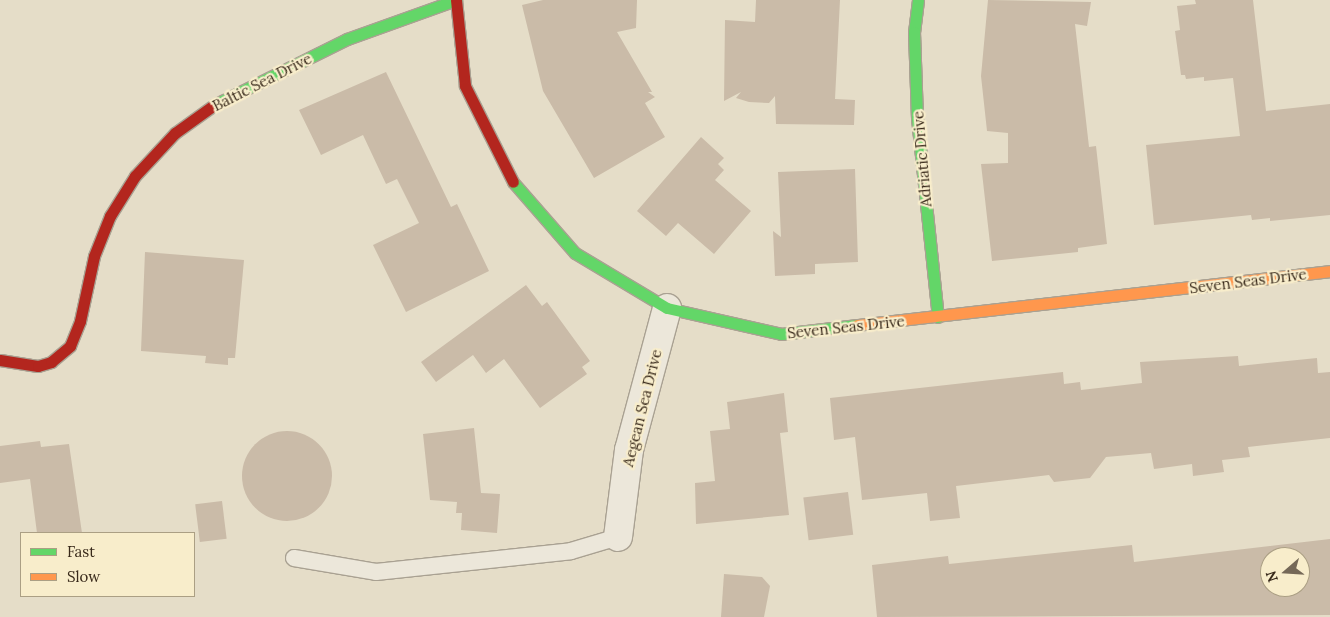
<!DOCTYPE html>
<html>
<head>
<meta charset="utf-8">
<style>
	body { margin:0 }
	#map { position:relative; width:1330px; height:617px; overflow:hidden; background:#e5ddc8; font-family:Lora,serif }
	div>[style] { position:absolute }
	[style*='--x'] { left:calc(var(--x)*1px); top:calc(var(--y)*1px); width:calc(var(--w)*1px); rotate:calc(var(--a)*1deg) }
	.building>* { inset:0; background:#cabba8; transform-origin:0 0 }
	.round { border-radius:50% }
	.roads { filter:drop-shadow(1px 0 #a9a192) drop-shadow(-1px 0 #a9a192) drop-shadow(0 1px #a9a192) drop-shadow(0 -1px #a9a192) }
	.lane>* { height:16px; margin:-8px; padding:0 8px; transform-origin:8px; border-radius:8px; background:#ece7da }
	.street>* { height:28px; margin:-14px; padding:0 14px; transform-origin:14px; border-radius:14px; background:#ece7da }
	.fast>* { height:11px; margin:-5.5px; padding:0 5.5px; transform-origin:5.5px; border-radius:5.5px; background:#63d668 }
	.slow>* { height:11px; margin:-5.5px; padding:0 5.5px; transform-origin:5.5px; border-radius:5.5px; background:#ff974d }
	.jam>* { height:11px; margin:-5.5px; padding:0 5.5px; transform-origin:5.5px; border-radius:5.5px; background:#b3261e }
	span { translate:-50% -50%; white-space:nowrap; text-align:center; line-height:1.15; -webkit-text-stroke:4.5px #f8edcb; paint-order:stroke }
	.street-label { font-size:15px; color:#38291a }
	.legend { position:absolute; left:20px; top:532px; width:175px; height:65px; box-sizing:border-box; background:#f8edcb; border:1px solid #ab9f84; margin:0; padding:6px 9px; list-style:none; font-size:15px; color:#38291a }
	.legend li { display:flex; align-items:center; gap:10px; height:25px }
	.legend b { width:25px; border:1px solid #ab9f84 }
	.north { position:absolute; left:1260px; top:547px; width:50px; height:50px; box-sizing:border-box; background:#f8edcb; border:1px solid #ab9f84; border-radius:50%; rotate:251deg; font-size:14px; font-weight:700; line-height:20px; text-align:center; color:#38291a }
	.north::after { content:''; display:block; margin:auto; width:18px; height:22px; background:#756857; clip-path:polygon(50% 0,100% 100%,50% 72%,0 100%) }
</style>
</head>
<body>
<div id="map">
	<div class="building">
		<i style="clip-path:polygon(543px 0,637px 0,636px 28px,617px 32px,652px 92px,648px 92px,655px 97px,645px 103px,665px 137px,594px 178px,543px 91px,522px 5px)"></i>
		<i style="clip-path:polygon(756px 0,840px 0,835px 99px,855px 100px,854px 125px,776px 124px,775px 96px,769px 103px,749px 102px,736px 98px,741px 92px,724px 101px,725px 20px,755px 22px)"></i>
		<i style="clip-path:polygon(988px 0,1091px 2px,1087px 26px,1075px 24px,1089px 147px,1096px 146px,1107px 244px,1078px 248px,1078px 252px,992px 261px,981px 164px,1008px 163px,1008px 133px,987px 131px,981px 76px)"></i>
		<i style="clip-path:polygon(1195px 0,1253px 0,1266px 111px,1330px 104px,1330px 215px,1270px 221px,1270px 218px,1252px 220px,1251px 215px,1154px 225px,1146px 145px,1240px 136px,1233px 78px,1204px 81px,1204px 77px,1186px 79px,1185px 75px,1181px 75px,1175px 31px,1180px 30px,1177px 6px,1196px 4px)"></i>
		<i style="clip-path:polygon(386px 72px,451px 207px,457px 204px,489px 271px,406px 312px,373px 245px,419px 223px,397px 179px,386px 184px,363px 135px,321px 155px,299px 110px)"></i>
		<i style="clip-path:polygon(701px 137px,724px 158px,718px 164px,724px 170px,715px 180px,751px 211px,714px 254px,678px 223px,666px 236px,637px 211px)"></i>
		<i style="clip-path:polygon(855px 169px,858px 262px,815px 264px,815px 274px,775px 276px,773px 231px,781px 237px,778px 172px)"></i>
		<i style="clip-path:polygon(145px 252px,244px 260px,235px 358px,228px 358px,228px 365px,205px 363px,206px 356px,141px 351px)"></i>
		<i style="clip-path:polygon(526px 285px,542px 306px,547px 302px,590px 361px,582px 367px,587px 374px,540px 408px,504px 359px,486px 373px,473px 355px,436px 382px,421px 362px)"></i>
		<i style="clip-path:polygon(1238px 356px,1239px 366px,1317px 358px,1318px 373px,1330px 372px,1330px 438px,1248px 447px,1250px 457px,1222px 460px,1224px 472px,1193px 476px,1192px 464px,1154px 469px,1151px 453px,1106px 457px,1090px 478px,1054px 482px,1049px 475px,956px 486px,960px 518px,930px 521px,927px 493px,862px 500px,855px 437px,834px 440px,830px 398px,1063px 372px,1064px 384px,1080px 382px,1081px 390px,1142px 383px,1140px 362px)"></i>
		<i style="clip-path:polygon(784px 393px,788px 432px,780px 433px,789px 515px,696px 524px,695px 483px,715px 481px,710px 431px,730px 429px,727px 402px)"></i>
		<i style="clip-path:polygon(474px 428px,481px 493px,500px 494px,497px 533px,461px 530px,462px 513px,456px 513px,457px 502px,430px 500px,423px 434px)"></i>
		<i class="round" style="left:242px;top:431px;width:90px;height:90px"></i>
		<i style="clip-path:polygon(40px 441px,41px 447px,69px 444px,82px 533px,37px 533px,30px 479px,0 483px,0 446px)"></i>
		<i style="left:848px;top:492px;width:43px;height:45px;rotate:83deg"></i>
		<i style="left:222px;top:501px;width:38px;height:27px;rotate:83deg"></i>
		<i style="clip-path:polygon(evenodd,1330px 539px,1330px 615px,877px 617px,872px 565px,948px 556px,949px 564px,1132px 545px,1134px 562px,1330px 539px,1270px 557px,1300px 557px,1300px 587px,1270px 587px,1270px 557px)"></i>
		<i style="clip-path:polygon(724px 574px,762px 577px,770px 586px,764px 617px,721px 617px)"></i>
	</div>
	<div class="roads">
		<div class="lane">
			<i style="--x:294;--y:558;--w:83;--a:9.7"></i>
			<i style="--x:376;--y:572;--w:196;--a:-6.1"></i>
			<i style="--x:571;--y:551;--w:49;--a:-16.6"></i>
		</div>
		<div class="street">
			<i style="--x:618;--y:537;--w:88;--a:-82.8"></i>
			<i style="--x:629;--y:450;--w:147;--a:-75"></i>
		</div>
		<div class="fast">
			<i style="--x:918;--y:0;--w:32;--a:97"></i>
			<i style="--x:914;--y:32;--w:86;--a:88"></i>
			<i style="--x:917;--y:118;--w:200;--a:84"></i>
			<i style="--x:214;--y:105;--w:148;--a:-26.4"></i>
			<i style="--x:347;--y:39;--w:116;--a:-19.7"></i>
			<i style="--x:513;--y:182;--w:94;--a:48.9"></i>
			<i style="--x:575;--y:253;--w:107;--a:30.9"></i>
			<i style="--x:667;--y:308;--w:117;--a:12.8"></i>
			<i style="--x:781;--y:334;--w:77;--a:-6.8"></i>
		</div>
		<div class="slow">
			<i style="--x:857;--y:325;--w:476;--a:-6.5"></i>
		</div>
		<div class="jam">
			<i style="--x:456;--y:0;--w:86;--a:84"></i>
			<i style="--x:465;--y:86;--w:107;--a:63.4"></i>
			<i style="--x:0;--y:360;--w:38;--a:9"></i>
			<i style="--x:38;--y:366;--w:14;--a:-17"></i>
			<i style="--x:51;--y:362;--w:25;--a:-40"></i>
			<i style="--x:70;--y:346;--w:27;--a:-68"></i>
			<i style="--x:80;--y:321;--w:66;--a:-77.8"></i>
			<i style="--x:94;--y:256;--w:43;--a:-68.2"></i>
			<i style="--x:110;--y:216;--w:47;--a:-58"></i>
			<i style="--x:135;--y:176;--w:59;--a:-47.1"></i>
			<i style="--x:175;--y:133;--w:48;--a:-35.7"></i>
		</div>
	</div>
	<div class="street-label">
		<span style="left:262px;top:82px;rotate:-27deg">Baltic Sea Drive</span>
		<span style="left:922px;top:159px;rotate:-95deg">Adriatic Drive</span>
		<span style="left:1248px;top:281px;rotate:-7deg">Seven Seas Drive</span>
		<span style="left:846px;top:327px;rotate:-6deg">Seven Seas Drive</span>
		<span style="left:642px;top:408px;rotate:-76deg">Aegean Sea Drive</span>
	</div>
	<ul class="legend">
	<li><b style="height:6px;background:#63d668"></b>Fast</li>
	<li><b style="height:6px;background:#ff974d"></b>Slow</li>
	</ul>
	<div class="north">N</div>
</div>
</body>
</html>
